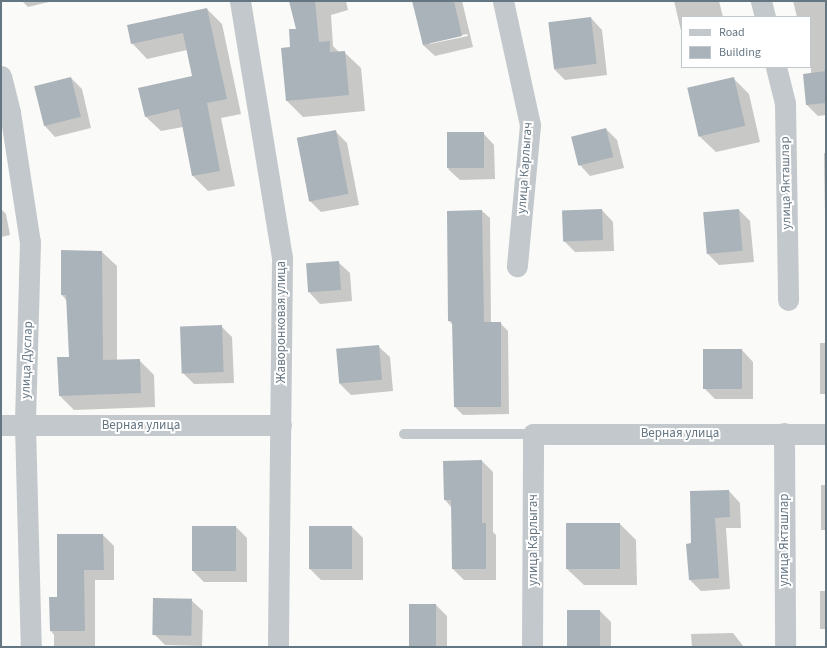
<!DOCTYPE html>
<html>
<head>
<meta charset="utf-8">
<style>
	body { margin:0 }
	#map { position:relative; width:827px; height:648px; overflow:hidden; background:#fafaf8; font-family:"Source Sans 3",sans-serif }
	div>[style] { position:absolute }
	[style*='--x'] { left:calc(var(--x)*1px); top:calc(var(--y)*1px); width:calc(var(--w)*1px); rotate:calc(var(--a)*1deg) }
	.shadow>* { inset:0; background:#0003; transform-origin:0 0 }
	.building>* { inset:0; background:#aab3b9; transform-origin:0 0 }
	.service>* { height:10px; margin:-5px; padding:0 5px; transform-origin:5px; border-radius:5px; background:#c3c8cc }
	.minor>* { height:21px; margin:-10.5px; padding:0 10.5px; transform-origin:10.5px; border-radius:10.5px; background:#c3c8cc }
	span { translate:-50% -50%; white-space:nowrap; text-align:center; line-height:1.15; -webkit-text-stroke:4px #fff; paint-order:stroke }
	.street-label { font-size:13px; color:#657683 }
	.frame { position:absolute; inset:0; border:2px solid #657683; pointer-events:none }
	.legend { position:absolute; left:681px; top:16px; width:130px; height:52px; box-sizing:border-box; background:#fff; border:1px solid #c1c8cd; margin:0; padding:5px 7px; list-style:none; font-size:12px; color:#657683 }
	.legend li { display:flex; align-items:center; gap:8px; height:20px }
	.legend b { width:20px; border:1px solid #c1c8cd }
</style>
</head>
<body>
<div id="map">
	<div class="shadow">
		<i style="clip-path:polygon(22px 1px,53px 1px,28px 7px)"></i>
		<i style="clip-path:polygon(290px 1px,346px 1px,348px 10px,331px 15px,333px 46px,339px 52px,344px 52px,361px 68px,365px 111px,303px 117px,287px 101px,291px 48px,297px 30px)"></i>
		<i style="clip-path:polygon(evenodd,413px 1px,462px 1px,473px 47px,435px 56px,423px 45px,413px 1px,467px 34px,468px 36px,430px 44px,430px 42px,467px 34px)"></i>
		<i style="clip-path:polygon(674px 1px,719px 1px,723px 17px,682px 17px,682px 35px)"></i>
		<i style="clip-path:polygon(793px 1px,826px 1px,826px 115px,818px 116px,807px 105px,811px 74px,810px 17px,797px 17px)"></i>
		<i style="clip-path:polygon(207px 9px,222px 24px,241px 114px,221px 118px,235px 186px,208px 191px,193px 176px,183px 127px,161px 131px,145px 116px,193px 77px,187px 50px,147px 59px,132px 43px)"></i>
		<i style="clip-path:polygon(591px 18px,602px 30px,607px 75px,565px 80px,554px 69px)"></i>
		<i style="clip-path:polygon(71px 78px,82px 89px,91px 128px,55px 137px,44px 125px)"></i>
		<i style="clip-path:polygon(733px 78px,749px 94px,760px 142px,716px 152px,699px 136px)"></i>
		<i style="clip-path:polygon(606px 129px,617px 140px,624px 168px,590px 176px,579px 164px)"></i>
		<i style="clip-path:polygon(336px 132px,347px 143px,359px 205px,321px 212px,310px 201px,298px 139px)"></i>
		<i style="clip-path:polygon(483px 133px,494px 145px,495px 179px,460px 180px,448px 169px)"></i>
		<i style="clip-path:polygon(824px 153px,826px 153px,826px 218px,825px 216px)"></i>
		<i style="clip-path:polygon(1px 209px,6px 214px,10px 235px,1px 237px)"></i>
		<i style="clip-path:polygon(602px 210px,613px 222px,614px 251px,575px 252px,564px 241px)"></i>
		<i style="clip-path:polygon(739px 210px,750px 221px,754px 262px,719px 265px,708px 254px)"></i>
		<i style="clip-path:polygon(482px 211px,490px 218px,491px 323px,500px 323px,508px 331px,509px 414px,463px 415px,455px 407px,453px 325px,449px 321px)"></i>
		<i style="clip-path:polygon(102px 252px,117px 266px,117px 361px,139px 360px,154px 375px,155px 407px,74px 410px,60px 396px,70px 358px,67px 301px,62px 295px)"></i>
		<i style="left:825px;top:253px;width:1px;height:45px"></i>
		<i style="clip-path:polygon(338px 262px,350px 273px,352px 301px,320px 304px,309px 292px)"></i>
		<i style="clip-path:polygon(221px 326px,232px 337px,234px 383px,194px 384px,183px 373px)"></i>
		<i style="left:820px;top:343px;width:6px;height:51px"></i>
		<i style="clip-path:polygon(378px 346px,390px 357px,393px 391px,351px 395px,340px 384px,337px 350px)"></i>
		<i style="clip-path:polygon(742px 350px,753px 362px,753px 399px,715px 399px,704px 388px)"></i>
		<i style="clip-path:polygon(482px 461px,493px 472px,493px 532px,496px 535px,496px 580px,464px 580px,453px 569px,452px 508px,445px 500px)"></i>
		<i style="left:821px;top:485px;width:5px;height:45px"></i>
		<i style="clip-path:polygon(729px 491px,740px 503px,741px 528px,726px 528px,730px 589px,701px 591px,690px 580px,692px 544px)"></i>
		<i style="clip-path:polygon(567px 524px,620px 524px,636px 540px,637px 585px,584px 585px,567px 569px)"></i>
		<i style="clip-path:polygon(236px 527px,247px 538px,247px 582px,204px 582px,193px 571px)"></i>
		<i style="clip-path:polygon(352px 527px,363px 538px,363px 580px,321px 580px,310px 569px)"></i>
		<i style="clip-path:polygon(58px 535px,103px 535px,114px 546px,114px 580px,95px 580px,95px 647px,54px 647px,54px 635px,51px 631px,58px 598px)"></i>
		<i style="left:820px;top:591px;width:6px;height:38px"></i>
		<i style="clip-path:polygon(191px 600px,203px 611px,202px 646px,165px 645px,154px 634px)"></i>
		<i style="clip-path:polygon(410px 605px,436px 605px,447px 616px,447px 647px,410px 647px)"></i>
		<i style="clip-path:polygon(600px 611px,611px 622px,611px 647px,568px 647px)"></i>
		<i style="clip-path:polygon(733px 633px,744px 647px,692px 647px,691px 634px)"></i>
	</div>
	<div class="building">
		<i style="clip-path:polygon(289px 1px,315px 1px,319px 42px,330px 41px,330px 52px,345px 51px,349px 95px,286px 101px,281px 48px,290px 47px,289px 29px,296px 29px)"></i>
		<i style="clip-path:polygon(412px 1px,454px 1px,462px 36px,423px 45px)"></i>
		<i style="clip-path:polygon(207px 8px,227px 99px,207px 103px,220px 171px,192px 176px,179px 109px,145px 117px,138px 88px,192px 76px,183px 33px,131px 44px,127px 25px)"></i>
		<i style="left:591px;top:17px;width:47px;height:43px;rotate:83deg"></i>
		<i style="clip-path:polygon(826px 71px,826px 103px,806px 105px,803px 74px)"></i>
		<i style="left:71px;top:77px;width:41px;height:38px;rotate:76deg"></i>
		<i style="left:734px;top:77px;width:50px;height:48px;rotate:77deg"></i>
		<i style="left:606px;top:128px;width:30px;height:36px;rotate:76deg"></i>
		<i style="left:336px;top:130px;width:65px;height:40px;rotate:79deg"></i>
		<i style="left:484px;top:132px;width:36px;height:37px;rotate:90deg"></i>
		<i style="left:602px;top:209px;width:31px;height:40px;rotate:88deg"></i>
		<i style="left:739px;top:209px;width:42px;height:36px;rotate:85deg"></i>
		<i style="clip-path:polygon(482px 210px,484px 322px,501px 322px,501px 407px,454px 407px,452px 321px,448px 321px,447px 211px)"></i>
		<i style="clip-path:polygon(61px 250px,102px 251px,103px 360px,140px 359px,141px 393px,59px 396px,57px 357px,69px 357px,66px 295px,61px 295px)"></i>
		<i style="left:339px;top:261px;width:29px;height:33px;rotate:86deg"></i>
		<i style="left:222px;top:325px;width:47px;height:42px;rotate:88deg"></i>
		<i style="left:379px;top:345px;width:35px;height:43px;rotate:85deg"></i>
		<i style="left:742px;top:349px;width:40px;height:39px;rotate:90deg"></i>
		<i style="clip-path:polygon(482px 460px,482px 523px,486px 523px,486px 569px,452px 569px,451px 500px,444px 500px,443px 461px)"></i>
		<i style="clip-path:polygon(729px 490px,730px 517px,715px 518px,719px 578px,689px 580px,686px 544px,691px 543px,690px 491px)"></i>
		<i style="left:566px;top:523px;width:54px;height:46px"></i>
		<i style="left:192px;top:526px;width:44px;height:45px"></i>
		<i style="left:352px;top:526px;width:43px;height:43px;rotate:90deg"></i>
		<i style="clip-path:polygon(57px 534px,103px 534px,104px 570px,84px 570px,85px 631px,50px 631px,49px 597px,57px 597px)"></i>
		<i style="left:153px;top:598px;width:39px;height:37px;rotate:1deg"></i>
		<i style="left:409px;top:604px;width:27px;height:43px"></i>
		<i style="left:567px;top:610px;width:33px;height:37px"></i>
	</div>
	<div class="service">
		<i style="--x:404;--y:434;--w:129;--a:0"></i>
	</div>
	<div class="minor">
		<i style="--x:240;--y:1;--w:260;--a:80.7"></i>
		<i style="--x:282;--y:258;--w:389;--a:90.6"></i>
		<i style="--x:503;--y:1;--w:127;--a:77.7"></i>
		<i style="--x:530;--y:125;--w:142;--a:95.3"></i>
		<i style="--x:761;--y:1;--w:16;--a:76"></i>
		<i style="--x:776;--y:67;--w:38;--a:76"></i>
		<i style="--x:785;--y:104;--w:196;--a:89.1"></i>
		<i style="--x:1;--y:76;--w:37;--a:76"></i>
		<i style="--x:10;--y:112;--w:132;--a:81.3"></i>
		<i style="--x:30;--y:242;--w:183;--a:91.6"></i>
		<i style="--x:25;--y:425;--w:222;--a:88.5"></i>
		<i style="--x:1;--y:425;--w:280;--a:0"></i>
		<i style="--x:784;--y:433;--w:214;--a:89.7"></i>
		<i style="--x:532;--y:647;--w:213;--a:-89.7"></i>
		<i style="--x:533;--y:434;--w:293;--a:0"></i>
	</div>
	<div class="street-label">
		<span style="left:525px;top:168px;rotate:-86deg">улица Карлыгач</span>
		<span style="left:786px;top:183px;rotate:-91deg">улица Якташлар</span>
		<span style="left:281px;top:322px;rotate:-90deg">Жаворонковая улица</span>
		<span style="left:27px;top:360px;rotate:-88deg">улица Дуслар</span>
		<span style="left:141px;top:425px">Верная улица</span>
		<span style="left:680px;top:433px">Верная улица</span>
		<span style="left:533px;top:540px;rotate:-90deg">улица Карлыгач</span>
		<span style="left:784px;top:540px;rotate:-90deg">улица Якташлар</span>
	</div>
	<div class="frame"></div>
	<ul class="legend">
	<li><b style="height:5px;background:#c3c8cc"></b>Road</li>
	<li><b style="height:11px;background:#aab3b9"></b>Building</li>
	</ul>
</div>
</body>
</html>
